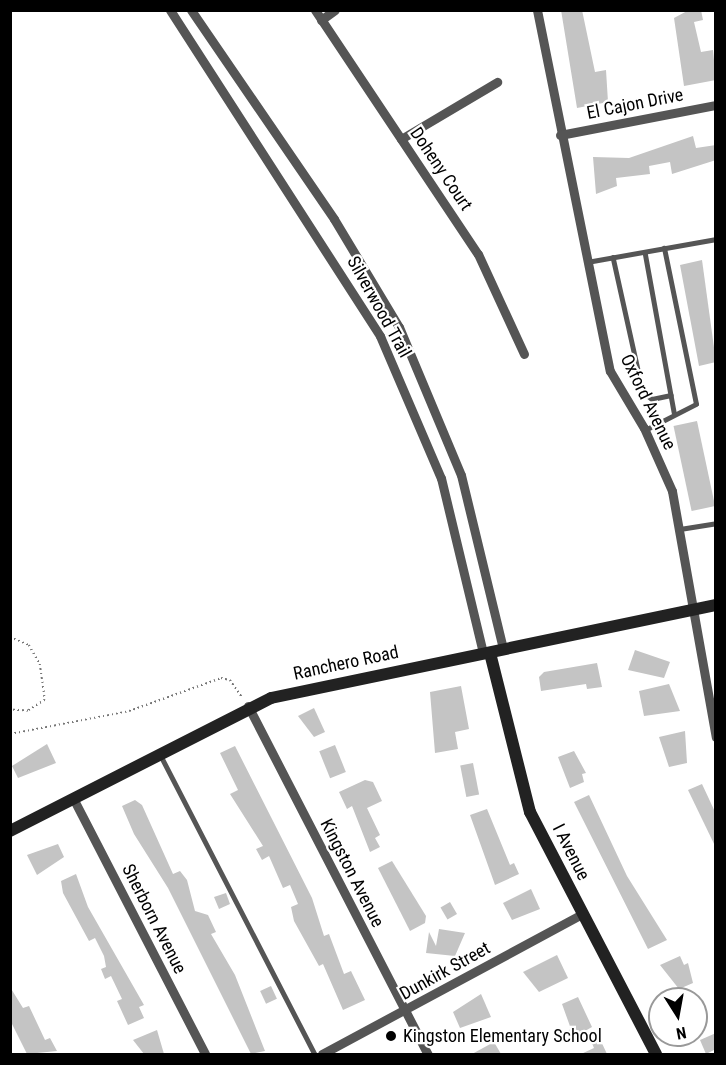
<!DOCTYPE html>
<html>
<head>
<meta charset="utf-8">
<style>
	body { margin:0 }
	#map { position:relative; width:726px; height:1065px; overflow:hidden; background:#fff; font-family:"Roboto Condensed",sans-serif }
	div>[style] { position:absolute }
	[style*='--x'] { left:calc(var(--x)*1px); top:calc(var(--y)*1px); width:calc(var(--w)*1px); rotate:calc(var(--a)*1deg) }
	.building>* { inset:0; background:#c4c4c4; transform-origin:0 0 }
	.path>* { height:1.5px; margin-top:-0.75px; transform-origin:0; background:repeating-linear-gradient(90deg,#777 0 1.5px,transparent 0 4.5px) }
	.service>* { height:4.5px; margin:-2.25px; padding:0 2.25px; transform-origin:2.25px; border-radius:2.25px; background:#555 }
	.minor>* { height:9px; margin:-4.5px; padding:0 4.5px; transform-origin:4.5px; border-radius:4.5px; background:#555 }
	.secondary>* { height:12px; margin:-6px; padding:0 6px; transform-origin:6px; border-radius:6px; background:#222 }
	.dots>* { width:16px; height:16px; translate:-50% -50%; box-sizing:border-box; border:3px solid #fff; border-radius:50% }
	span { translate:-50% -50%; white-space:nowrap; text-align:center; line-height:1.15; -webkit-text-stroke:4.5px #fff; paint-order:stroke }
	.street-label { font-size:18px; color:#000 }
	.poi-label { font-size:18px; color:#000 }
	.left { translate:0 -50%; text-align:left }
	.frame { position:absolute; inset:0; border:12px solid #000; pointer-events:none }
	.north { position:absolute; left:648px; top:987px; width:60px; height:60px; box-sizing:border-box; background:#fff; border:2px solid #999; border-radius:50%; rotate:169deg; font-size:16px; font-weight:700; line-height:24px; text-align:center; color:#000 }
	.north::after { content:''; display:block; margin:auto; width:21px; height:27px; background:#000; clip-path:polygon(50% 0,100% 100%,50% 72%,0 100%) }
</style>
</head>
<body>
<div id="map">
	<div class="building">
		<i style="clip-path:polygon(561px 10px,582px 10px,595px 72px,606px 70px,608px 102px,577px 108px)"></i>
		<i style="clip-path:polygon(689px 10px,701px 10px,703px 20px,694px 22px,701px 52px,713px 50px,716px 80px,684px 86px,674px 18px)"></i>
		<i style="clip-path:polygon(693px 136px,696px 148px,716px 145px,716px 160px,672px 174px,670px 162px,649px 166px,650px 174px,616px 178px,617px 186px,596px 194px,593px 157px,629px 158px)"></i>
		<i style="clip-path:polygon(702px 260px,716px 362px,699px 366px,680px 265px)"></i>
		<i style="left:697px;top:421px;width:87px;height:24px;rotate:78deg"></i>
		<i style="clip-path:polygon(635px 650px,670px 662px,664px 678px,628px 670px)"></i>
		<i style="clip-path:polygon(597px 663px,602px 687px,587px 689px,586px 684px,541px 691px,539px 677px,544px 672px)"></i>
		<i style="clip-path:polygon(669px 684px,680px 711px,644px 716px,639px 691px)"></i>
		<i style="clip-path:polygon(461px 686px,469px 729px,455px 732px,458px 749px,435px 753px,430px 692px)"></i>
		<i style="clip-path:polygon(314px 708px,325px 732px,314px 737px,298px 716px)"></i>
		<i style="clip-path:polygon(685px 731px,687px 763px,669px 767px,659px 737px)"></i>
		<i style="clip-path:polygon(47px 744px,56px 763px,18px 778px,12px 766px)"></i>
		<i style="left:335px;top:745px;width:29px;height:17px;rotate:68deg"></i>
		<i style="clip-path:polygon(235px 746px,312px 898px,324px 936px,329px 934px,344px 974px,351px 971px,365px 1000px,343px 1010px,323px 964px,319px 966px,294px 921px,291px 907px,298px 904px,290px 885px,283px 888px,269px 856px,262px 860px,256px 849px,263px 846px,230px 794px,238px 790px,220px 753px)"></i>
		<i style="clip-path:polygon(574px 751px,586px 773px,582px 774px,584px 782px,570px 788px,558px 757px)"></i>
		<i style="left:473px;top:763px;width:32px;height:13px;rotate:79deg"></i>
		<i style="clip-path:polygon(365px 780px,373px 782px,382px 801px,367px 808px,380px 835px,375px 838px,380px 847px,370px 852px,352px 806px,347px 809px,339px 792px)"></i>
		<i style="clip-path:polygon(702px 784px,716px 814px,716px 848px,688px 790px)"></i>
		<i style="clip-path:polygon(589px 795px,627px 876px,667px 940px,648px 949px,574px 802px)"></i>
		<i style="clip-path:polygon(135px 800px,142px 805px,173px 874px,180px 871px,187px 880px,195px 911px,208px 915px,216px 932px,211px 934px,235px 975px,265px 1051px,251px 1054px,168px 888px,134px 834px,122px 806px)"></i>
		<i style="clip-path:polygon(487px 809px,510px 865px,514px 863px,519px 874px,495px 885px,470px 815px)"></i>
		<i style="clip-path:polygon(58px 844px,64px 857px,37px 875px,27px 855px)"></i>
		<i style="clip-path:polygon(392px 861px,426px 916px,425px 923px,410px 931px,378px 868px)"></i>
		<i style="clip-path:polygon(76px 874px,88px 907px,144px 1005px,139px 1007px,144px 1018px,128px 1025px,117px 1001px,122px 999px,111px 976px,105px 979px,101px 969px,106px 967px,104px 956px,95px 938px,89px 941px,63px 893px,61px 881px)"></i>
		<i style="clip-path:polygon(531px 889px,540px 909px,512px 920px,503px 903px)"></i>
		<i style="clip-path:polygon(226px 893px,230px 904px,219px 909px,214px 897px)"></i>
		<i style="left:450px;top:902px;width:14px;height:11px;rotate:60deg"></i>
		<i style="clip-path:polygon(439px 929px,465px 933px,455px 956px,426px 953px,429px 932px,436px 946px)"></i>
		<i style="clip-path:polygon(557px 955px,568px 978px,539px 992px,523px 972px)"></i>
		<i style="clip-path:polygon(680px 956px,684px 965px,688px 963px,693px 983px,679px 989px,660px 965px)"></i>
		<i style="left:271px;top:986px;width:14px;height:12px;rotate:65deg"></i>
		<i style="clip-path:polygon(10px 987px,23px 1008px,29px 1006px,45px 1040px,50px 1038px,57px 1051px,27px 1054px,10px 1020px)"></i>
		<i style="clip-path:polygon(481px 994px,491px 1017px,460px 1028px,453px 1012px)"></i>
		<i style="clip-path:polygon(578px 997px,592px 1027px,564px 1043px,560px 1035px,571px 1029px,562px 1004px)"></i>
		<i style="clip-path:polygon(157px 1030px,164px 1054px,144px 1054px,133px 1040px)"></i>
		<i style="clip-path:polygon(716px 1033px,716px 1049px,706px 1054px,700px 1040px)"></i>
		<i style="clip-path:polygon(599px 1037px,607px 1054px,581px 1054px,594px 1048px,591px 1041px)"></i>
		<i style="clip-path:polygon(494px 1042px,501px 1054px,472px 1054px)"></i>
	</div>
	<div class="path">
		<i style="--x:10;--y:637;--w:21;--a:23"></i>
		<i style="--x:29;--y:645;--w:22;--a:60"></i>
		<i style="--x:40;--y:664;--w:36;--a:82"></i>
		<i style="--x:45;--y:700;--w:20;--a:147"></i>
		<i style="--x:28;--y:711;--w:18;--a:-177"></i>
		<i style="--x:10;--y:734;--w:121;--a:-10.9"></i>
		<i style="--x:129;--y:711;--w:98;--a:-19.7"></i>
		<i style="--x:221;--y:678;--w:9;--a:13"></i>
		<i style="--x:230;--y:680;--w:21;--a:55"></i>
	</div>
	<div class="service">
		<i style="--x:645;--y:252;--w:163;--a:79.7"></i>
		<i style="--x:613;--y:257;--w:138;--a:77.5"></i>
		<i style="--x:643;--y:392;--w:11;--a:38"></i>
		<i style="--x:652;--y:399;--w:19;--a:-12"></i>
		<i style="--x:587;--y:262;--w:131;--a:-10.1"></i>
		<i style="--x:645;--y:430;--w:57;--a:-27"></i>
		<i style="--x:696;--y:404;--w:159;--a:-101.6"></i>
		<i style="--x:680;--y:529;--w:36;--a:-9"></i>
		<i style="--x:161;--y:756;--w:335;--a:62.7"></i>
	</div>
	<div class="minor">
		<i style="--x:170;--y:10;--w:388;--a:57.2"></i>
		<i style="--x:380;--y:336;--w:155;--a:66.8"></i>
		<i style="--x:441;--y:478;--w:180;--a:76.5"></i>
		<i style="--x:191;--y:10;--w:253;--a:55.6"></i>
		<i style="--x:334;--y:219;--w:126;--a:59"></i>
		<i style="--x:399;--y:327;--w:160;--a:67.3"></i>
		<i style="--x:461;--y:475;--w:179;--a:76.4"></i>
		<i style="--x:315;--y:10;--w:293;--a:56.3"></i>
		<i style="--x:478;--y:254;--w:110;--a:65.3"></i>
		<i style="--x:537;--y:10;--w:368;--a:78.6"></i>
		<i style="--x:610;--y:371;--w:66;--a:59.2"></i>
		<i style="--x:644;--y:428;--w:69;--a:66"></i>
		<i style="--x:672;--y:491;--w:250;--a:79.9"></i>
		<i style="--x:321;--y:20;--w:17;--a:-36"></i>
		<i style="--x:560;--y:135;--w:159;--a:-10.9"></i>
		<i style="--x:401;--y:139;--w:112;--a:-30.7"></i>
		<i style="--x:248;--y:706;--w:392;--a:62.7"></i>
		<i style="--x:73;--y:798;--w:288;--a:62.7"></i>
		<i style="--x:322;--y:1054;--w:295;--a:-28.3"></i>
	</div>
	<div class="secondary">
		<i style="--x:490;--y:653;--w:164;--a:75.9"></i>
		<i style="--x:530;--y:812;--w:273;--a:62.5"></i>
		<i style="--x:10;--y:831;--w:293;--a:-27"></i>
		<i style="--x:271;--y:698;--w:455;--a:-11.8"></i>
	</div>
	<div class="dots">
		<i style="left:391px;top:1036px;background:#000"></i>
	</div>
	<div class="street-label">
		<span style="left:635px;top:104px;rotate:-11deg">El Cajon Drive</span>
		<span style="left:441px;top:169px;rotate:56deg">Doheny Court</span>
		<span style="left:379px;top:307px;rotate:61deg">Silverwood Trail</span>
		<span style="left:648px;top:402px;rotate:64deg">Oxford Avenue</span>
		<span style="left:346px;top:663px;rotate:-12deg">Ranchero Road</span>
		<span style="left:571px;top:852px;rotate:63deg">I Avenue</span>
		<span style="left:352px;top:873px;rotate:63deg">Kingston Avenue</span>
		<span style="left:154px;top:919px;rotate:63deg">Sherborn Avenue</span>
		<span style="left:445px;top:971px;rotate:-29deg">Dunkirk Street</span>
	</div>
	<div class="poi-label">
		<span class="left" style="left:403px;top:1036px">Kingston Elementary School</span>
	</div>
	<div class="frame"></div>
	<div class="north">N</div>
</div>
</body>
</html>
